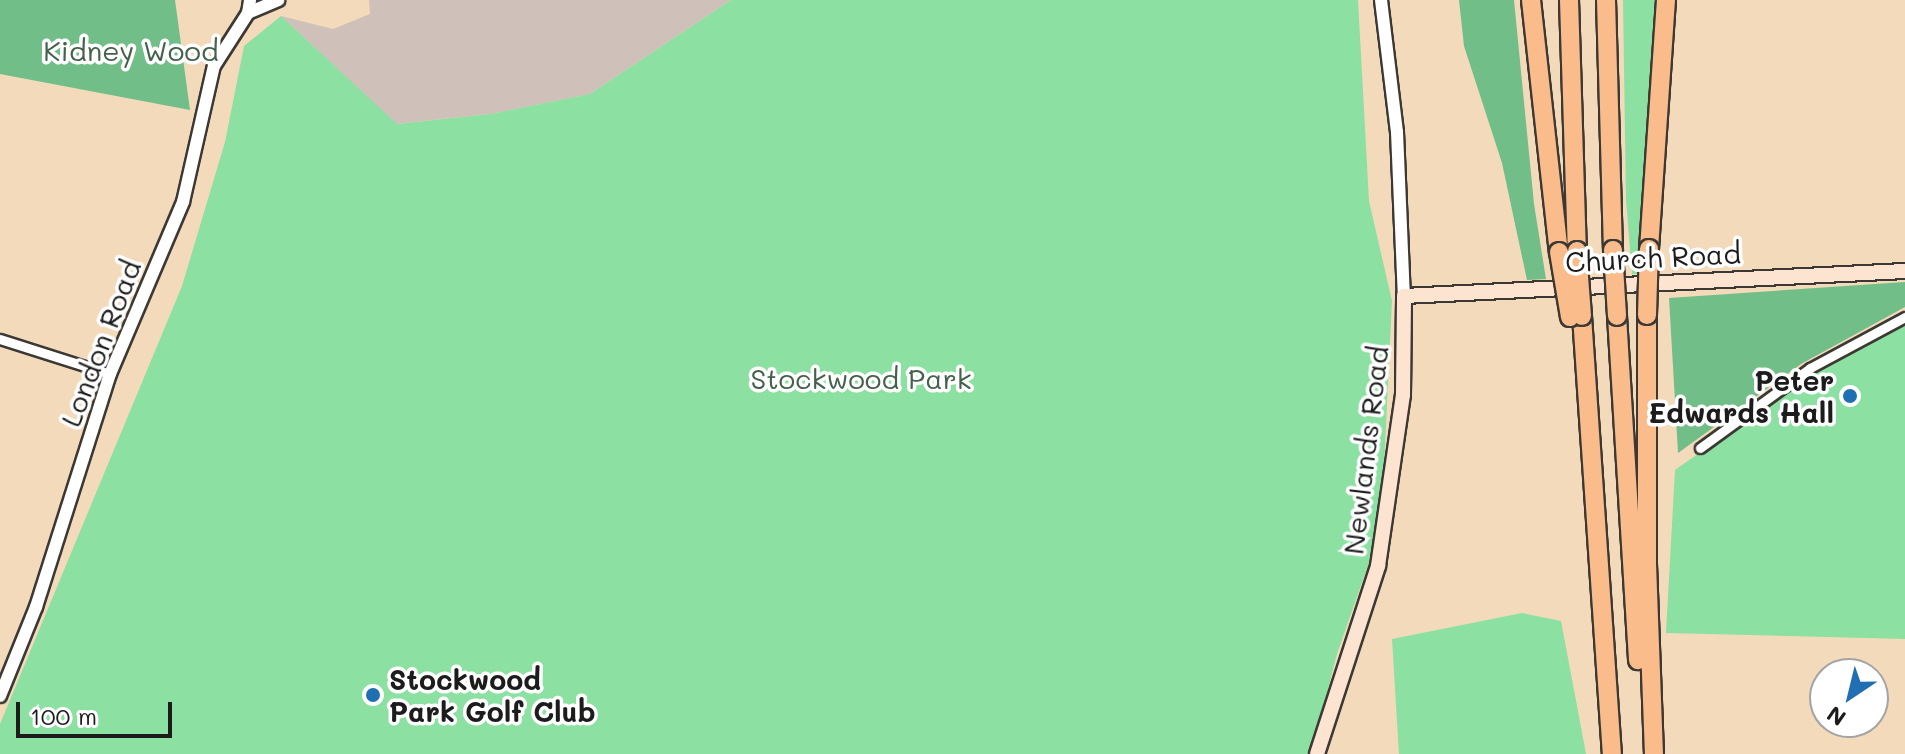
<!DOCTYPE html>
<html>
<head>
<meta charset="utf-8">
<style>
	body { margin:0 }
	#map { position:relative; width:1905px; height:754px; overflow:hidden; background:#f3dabb; font-family:Mali,sans-serif }
	div>[style] { position:absolute }
	.industrial>* { inset:0; background:#cfc0ba }
	.green>* { inset:0; background:#8ce0a2 }
	.forest>* { inset:0; background:#71be88 }
	.roads { filter:drop-shadow(2px 0 #3c3834) drop-shadow(-2px 0 #3c3834) drop-shadow(0 2px #3c3834) drop-shadow(0 -2px #3c3834) }
	.minor>* { height:9px; margin:-4.5px; padding:0 4.5px; transform-origin:4.5px; border-radius:4.5px; background:#fff }
	.tertiary>* { height:12px; margin:-6px; padding:0 6px; transform-origin:6px; border-radius:6px; background:#fff }
	.secondary>* { height:14px; margin:-7px; padding:0 7px; transform-origin:7px; border-radius:7px; background:#fde4d0 }
	.motorway>* { height:18px; margin:-9px; padding:0 9px; transform-origin:9px; border-radius:9px; background:#f9bc8a }
	.bridges { filter:drop-shadow(2px 0 #3c3834) drop-shadow(-2px 0 #3c3834) drop-shadow(0 2px #3c3834) drop-shadow(0 -2px #3c3834) }
	.motorway-bridge>* { height:18px; margin:-9px; padding:0 9px; transform-origin:9px; border-radius:9px; background:#f9bc8a }
	.dots>* { width:22px; height:22px; translate:-50% -50%; box-sizing:border-box; border:4px solid #fff; border-radius:50% }
	span { translate:-50% -50%; white-space:nowrap; text-align:center; line-height:1.15; -webkit-text-stroke:7px #fff; paint-order:stroke }
	.park-label { font-size:28px; color:#43614b }
	.street-label { font-size:28px; color:#1c1c1c }
	.poi-label { font-size:28px; color:#1c1c1c; font-weight:700 }
	.right { translate:-100% -50%; text-align:right }
	.left { translate:0 -50%; text-align:left }
	.north { position:absolute; left:1809px; top:658px; width:80px; height:80px; box-sizing:border-box; background:#fff; border:2px solid #a4a4a4; border-radius:50%; rotate:215deg; font-size:22px; font-weight:700; line-height:32px; text-align:center; color:#1c1c1c }
	.north::after { content:''; display:block; margin:auto; width:28px; height:36px; background:#1f6fb2; clip-path:polygon(50% 0,100% 100%,50% 72%,0 100%) }
	.scale { position:absolute; left:16px; top:702px; width:156px; height:36px; box-sizing:border-box; border:4px solid #1c1c1c; border-top:0; padding-left:10px; font-size:24px; line-height:28px; white-space:nowrap; color:#1c1c1c; -webkit-text-stroke:6px #fff; paint-order:stroke }
</style>
</head>
<body>
<div id="map">
	<div class="industrial">
		<i style="clip-path:polygon(369px 0,731px 0,590px 94px,490px 114px,396px 124px,281px 16px,333px 29px,370px 14px)"></i>
	</div>
	<div class="green">
		<i style="clip-path:polygon(731px 0,1358px 0,1369px 201px,1392px 301px,1381px 528px,1337px 654px,1311px 754px,0 754px,0 724px,182px 286px,225px 142px,244px 46px,281px 16px,397px 124px,490px 114px,590px 94px)"></i>
		<i style="clip-path:polygon(1623px 0,1655px 0,1638px 274px,1632px 274px,1626px 200px)"></i>
		<i style="clip-path:polygon(1905px 324px,1905px 639px,1666px 633px,1675px 470px,1815px 372px)"></i>
		<i style="clip-path:polygon(1522px 613px,1561px 621px,1586px 754px,1399px 754px,1392px 639px)"></i>
	</div>
	<div class="forest">
		<i style="clip-path:polygon(0 0,175px 0,190px 110px,0 74px)"></i>
		<i style="clip-path:polygon(1459px 0,1514px 0,1534px 204px,1546px 279px,1527px 280px,1502px 163px,1464px 46px)"></i>
		<i style="clip-path:polygon(1905px 282px,1905px 307px,1801px 364px,1678px 453px,1669px 298px)"></i>
	</div>
	<div class="roads">
		<div class="minor">
			<i style="left:0;top:339px;width:115px;rotate:17.7deg"></i>
			<i style="left:1700px;top:448px;width:136px;rotate:-36deg"></i>
			<i style="left:1810px;top:368px;width:108px;rotate:-28.2deg"></i>
		</div>
		<div class="tertiary">
			<i style="left:1381px;top:0;width:133px;rotate:83.1deg"></i>
			<i style="left:1397px;top:132px;width:164px;rotate:87.6deg"></i>
			<i style="left:248px;top:13px;width:33px;rotate:-23deg"></i>
			<i style="left:0;top:696px;width:96px;rotate:-68deg"></i>
			<i style="left:36px;top:607px;width:244px;rotate:-72.4deg"></i>
			<i style="left:110px;top:374px;width:187px;rotate:-67deg"></i>
			<i style="left:183px;top:202px;width:139px;rotate:-77.2deg"></i>
			<i style="left:214px;top:66px;width:63px;rotate:-57.3deg"></i>
			<i style="left:248px;top:13px;width:13px;rotate:-81deg"></i>
		</div>
		<div class="secondary">
			<i style="left:1317px;top:754px;width:198px;rotate:-72deg"></i>
			<i style="left:1378px;top:566px;width:173px;rotate:-81.7deg"></i>
			<i style="left:1403px;top:395px;width:99px;rotate:-89.4deg"></i>
			<i style="left:1404px;top:296px;width:502px;rotate:-2.86deg"></i>
		</div>
		<div class="motorway">
			<i style="left:1531px;top:0;width:254px;rotate:83.7deg"></i>
			<i style="left:1569px;top:0;width:251px;rotate:88.2deg"></i>
			<i style="left:1606px;top:0;width:250px;rotate:88.4deg"></i>
			<i style="left:1649px;top:249px;width:250px;rotate:-86.1deg"></i>
			<i style="left:1647px;top:315px;width:249px;rotate:90deg"></i>
			<i style="left:1647px;top:564px;width:190px;rotate:87.9deg"></i>
			<i style="left:1582px;top:316px;width:439px;rotate:86.1deg"></i>
			<i style="left:1617px;top:316px;width:345px;rotate:86.5deg"></i>
		</div>
	</div>
	<div class="bridges">
		<div class="motorway-bridge">
			<i style="left:1613px;top:250px;width:66px;rotate:86.5deg"></i>
			<i style="left:1577px;top:251px;width:65px;rotate:85.6deg"></i>
			<i style="left:1559px;top:252px;width:66px;rotate:80.4deg"></i>
			<i style="left:1647px;top:315px;width:66px;rotate:-88.3deg"></i>
		</div>
	</div>
	<div class="dots">
		<i style="left:1850px;top:396px;background:#1f6fb2"></i>
		<i style="left:373px;top:695px;background:#1f6fb2"></i>
	</div>
	<div class="park-label">
		<span style="left:131px;top:50px">Kidney Wood</span>
		<span style="left:861px;top:378px">Stockwood Park</span>
	</div>
	<div class="street-label">
		<span style="left:1653px;top:257px;rotate:-3deg">Church Road</span>
		<span style="left:100px;top:343px;rotate:-69deg">London Road</span>
		<span style="left:1365px;top:450px;rotate:-83deg">Newlands Road</span>
	</div>
	<div class="poi-label">
		<span class="right" style="left:1834px;top:396px">Peter<br>Edwards Hall</span>
		<span class="left" style="left:389px;top:695px">Stockwood<br>Park Golf Club</span>
	</div>
	<div class="north">N</div>
	<div class="scale">100 m</div>
</div>
</body>
</html>
